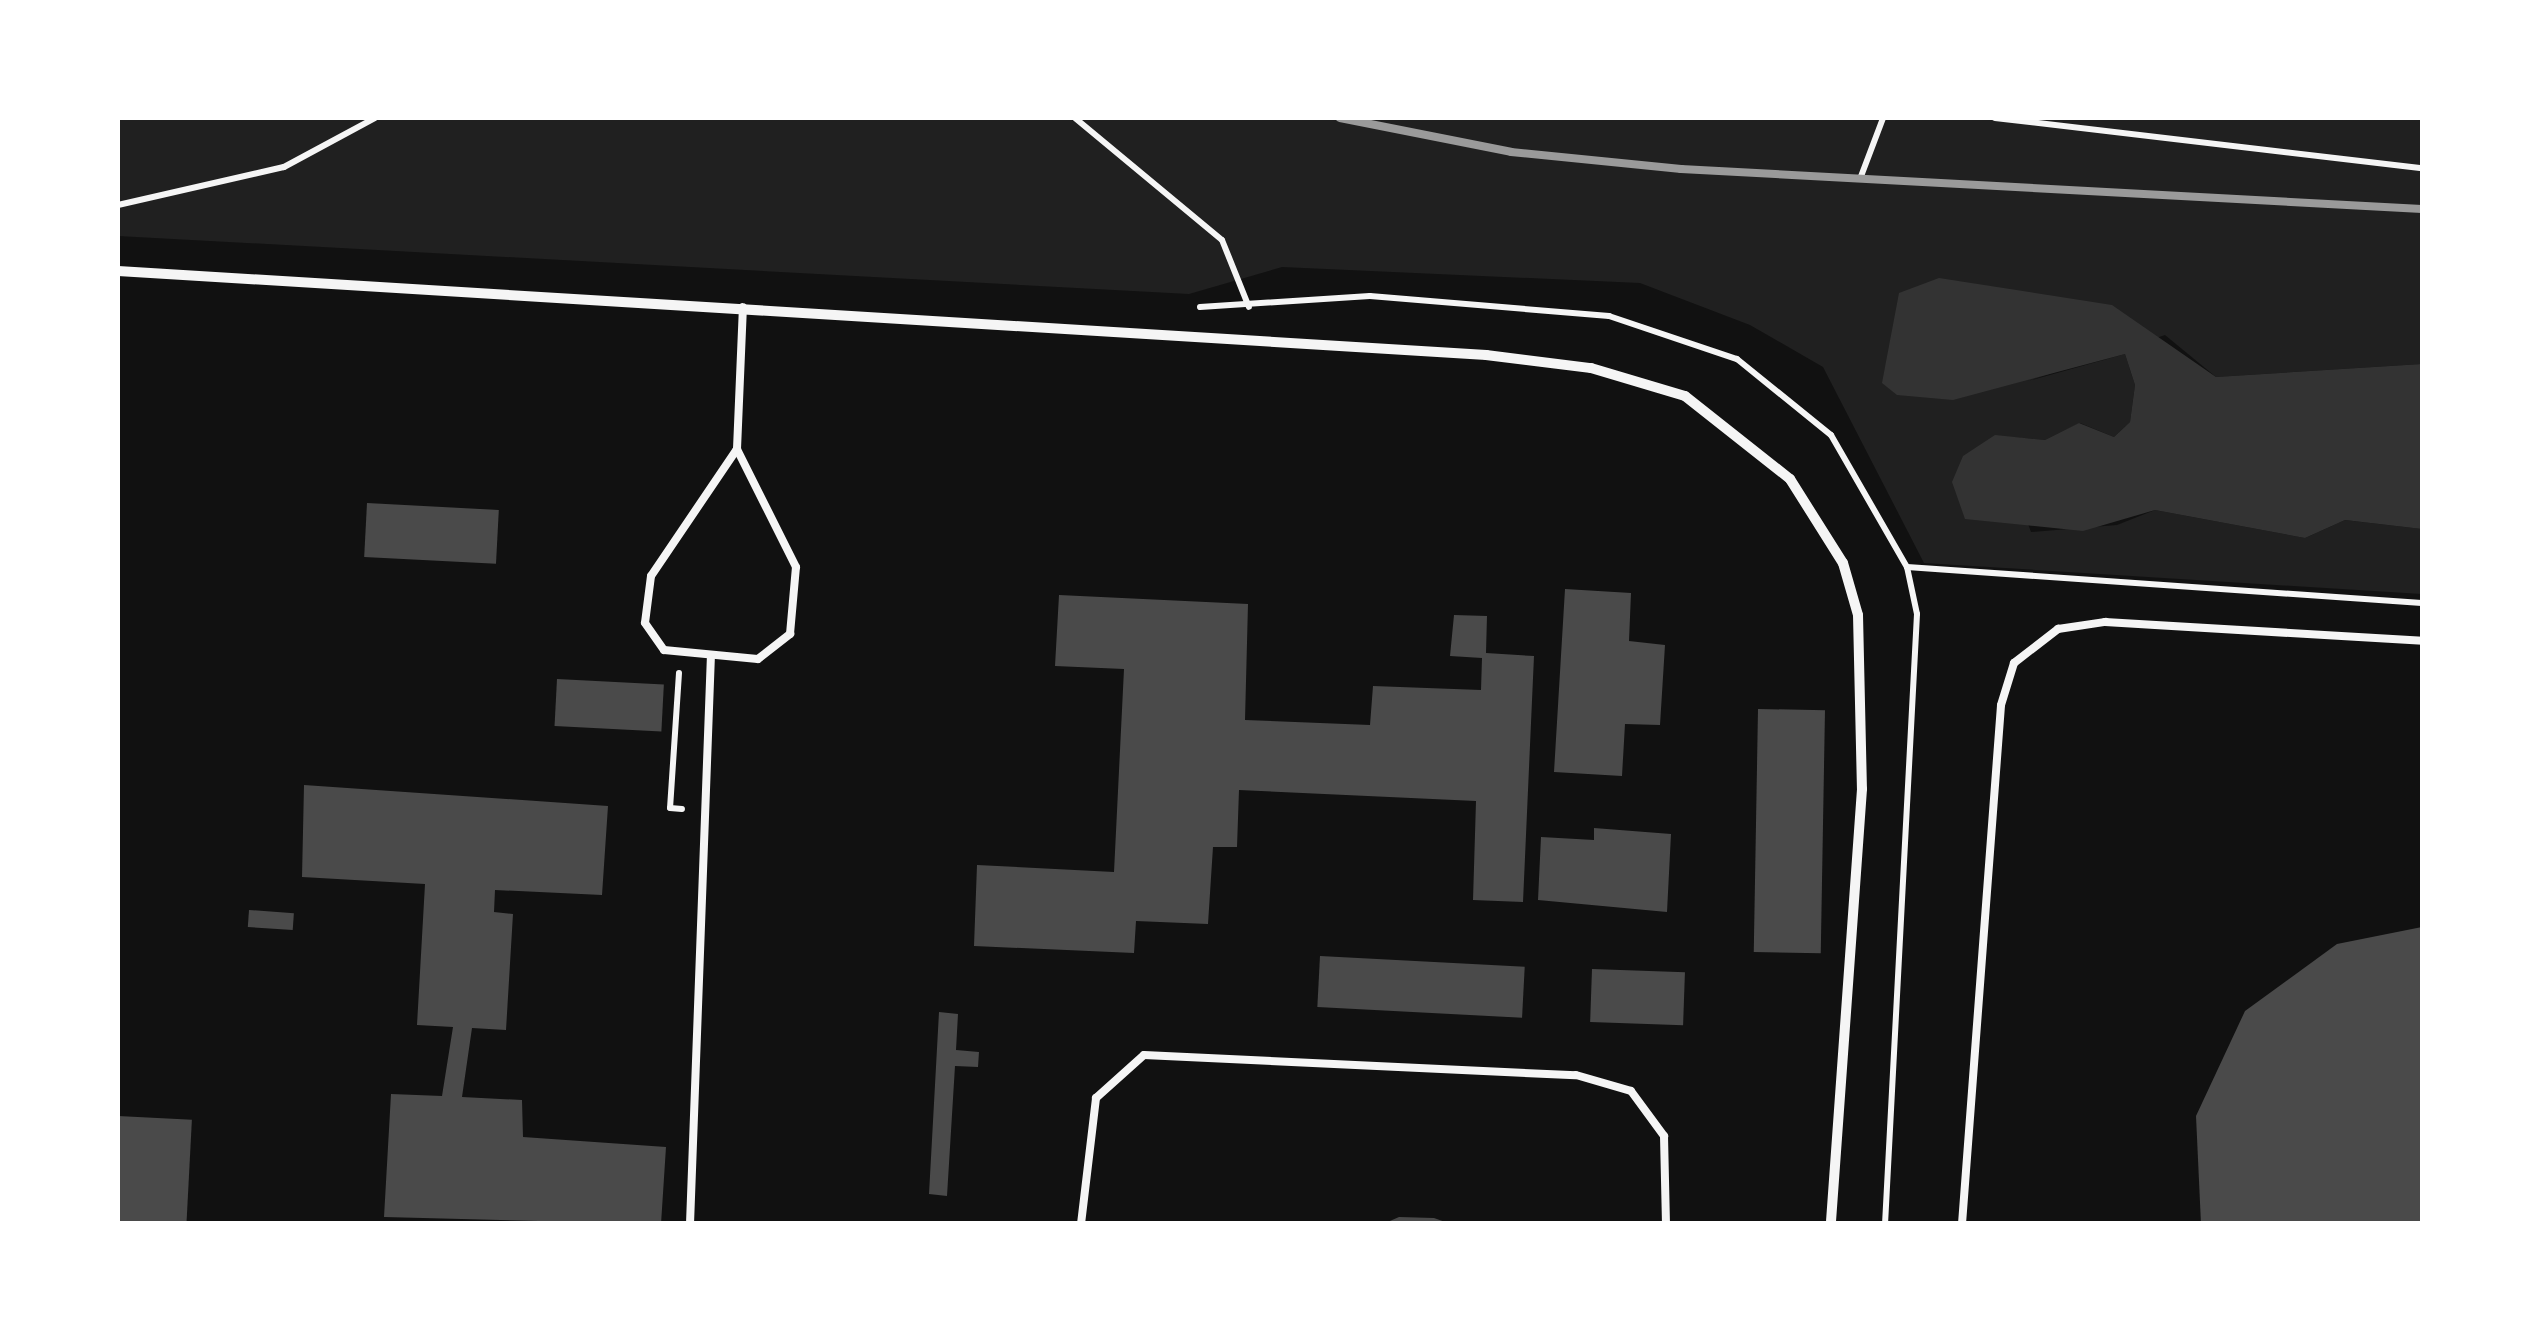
<!DOCTYPE html>
<html>
<head>
<meta charset="utf-8">
<style>
	body { margin:0 }
	#map { position:relative; width:2540px; height:1341px; overflow:hidden; background:#111; font-family:"IBM Plex Serif",serif }
	div>[style] { position:absolute }
	.green>* { inset:0; background:#202020 }
	.water>* { inset:0; background:#333 }
	.building>* { inset:0; background:#4a4a4a; transform-origin:0 0 }
	.path>* { height:6px; margin:-3px; padding:0 3px; transform-origin:3px; border-radius:3px; background:#f5f5f5 }
	.service>* { height:8px; margin:-4px; padding:0 4px; transform-origin:4px; border-radius:4px; background:#f5f5f5 }
	.minor>* { height:10px; margin:-5px; padding:0 5px; transform-origin:5px; border-radius:5px; background:#f5f5f5 }
	.rail>* { height:8px; margin:-4px; padding:0 4px; transform-origin:4px; border-radius:4px; background:#9a9a9a }
	span { translate:-50% -50%; white-space:nowrap; text-align:center; line-height:1.15; -webkit-text-stroke:10px #fff; paint-order:stroke }
	.frame { position:absolute; inset:0; border:120px solid #fff; pointer-events:none }
</style>
</head>
<body>
<div id="map">
	<div class="green">
		<i style="clip-path:polygon(118px 118px,2422px 118px,2422px 364px,2216px 377px,2165px 335px,2028px 381px,2125px 354px,2135px 385px,2130px 422px,2114px 437px,2080px 423px,2045px 440px,1995px 436px,2031px 532px,2117px 525px,2155px 510px,2305px 538px,2345px 520px,2422px 529px,2422px 594px,1924px 563px,1823px 367px,1750px 325px,1640px 283px,1282px 267px,1189px 294px,118px 236px)"></i>
	</div>
	<div class="water">
		<i style="clip-path:polygon(1939px 278px,2112px 305px,2216px 377px,2422px 364px,2422px 529px,2345px 520px,2305px 538px,2155px 510px,2083px 531px,1965px 519px,1952px 482px,1963px 456px,1995px 435px,2045px 440px,2079px 423px,2114px 437px,2130px 422px,2135px 385px,2125px 354px,1953px 400px,1897px 395px,1882px 383px,1899px 293px)"></i>
	</div>
	<div class="building">
		<i style="left:367px;top:503px;width:132px;height:54px;rotate:3deg"></i>
		<i style="clip-path:polygon(1565px 589px,1631px 593px,1629px 641px,1665px 645px,1660px 725px,1625px 724px,1622px 776px,1554px 772px)"></i>
		<i style="clip-path:polygon(1059px 595px,1248px 604px,1245px 720px,1370px 725px,1373px 686px,1481px 690px,1482px 658px,1450px 656px,1454px 615px,1487px 616px,1486px 653px,1534px 656px,1523px 902px,1473px 900px,1476px 801px,1239px 790px,1237px 847px,1213px 847px,1208px 924px,1136px 921px,1134px 953px,974px 946px,977px 865px,1114px 872px,1124px 669px,1055px 666px)"></i>
		<i style="left:557px;top:679px;width:107px;height:47px;rotate:3deg"></i>
		<i style="left:1758px;top:709px;width:67px;height:243px;rotate:1deg"></i>
		<i style="clip-path:polygon(304px 785px,608px 806px,602px 895px,495px 890px,494px 912px,513px 914px,506px 1030px,472px 1028px,462px 1097px,522px 1100px,523px 1137px,666px 1147px,661px 1224px,384px 1217px,391px 1094px,442px 1096px,453px 1027px,417px 1025px,425px 884px,302px 877px)"></i>
		<i style="clip-path:polygon(1594px 828px,1671px 834px,1667px 912px,1538px 900px,1541px 837px,1594px 840px)"></i>
		<i style="left:249px;top:910px;width:45px;height:17px;rotate:4deg"></i>
		<i style="clip-path:polygon(2422px 927px,2422px 1224px,2201px 1224px,2196px 1116px,2245px 1011px,2337px 944px)"></i>
		<i style="left:1320px;top:956px;width:205px;height:51px;rotate:3deg"></i>
		<i style="left:1592px;top:969px;width:93px;height:53px;rotate:2deg"></i>
		<i style="clip-path:polygon(939px 1012px,958px 1014px,956px 1050px,979px 1052px,978px 1067px,955px 1066px,947px 1196px,929px 1194px)"></i>
		<i style="left:118px;top:1116px;width:74px;height:108px;rotate:3deg"></i>
		<i style="clip-path:polygon(1399px 1217px,1434px 1218px,1448px 1223px,1383px 1224px)"></i>
	</div>
	<div class="path">
		<i style="left:1075px;top:118px;width:191px;rotate:39.7deg"></i>
		<i style="left:1222px;top:240px;width:72px;rotate:68.1deg"></i>
		<i style="left:1995px;top:118px;width:430px;rotate:6.7deg"></i>
		<i style="left:1860px;top:179px;width:65px;rotate:-69.3deg"></i>
		<i style="left:118px;top:205px;width:170px;rotate:-12.9deg"></i>
		<i style="left:284px;top:167px;width:103px;rotate:-28.3deg"></i>
		<i style="left:1200px;top:307px;width:170px;rotate:-3.7deg"></i>
		<i style="left:1370px;top:296px;width:240px;rotate:4.8deg"></i>
		<i style="left:1609px;top:316px;width:135px;rotate:18.6deg"></i>
		<i style="left:1737px;top:359px;width:121px;rotate:39deg"></i>
		<i style="left:1831px;top:435px;width:152px;rotate:60.1deg"></i>
		<i style="left:1907px;top:567px;width:48px;rotate:78deg"></i>
		<i style="left:1917px;top:614px;width:611px;rotate:93deg"></i>
		<i style="left:1907px;top:567px;width:516px;rotate:4deg"></i>
		<i style="left:679px;top:673px;width:135px;rotate:93.8deg"></i>
		<i style="left:670px;top:808px;width:12px;rotate:5deg"></i>
	</div>
	<div class="service">
		<i style="left:737px;top:449px;width:153px;rotate:124.1deg"></i>
		<i style="left:651px;top:576px;width:47px;rotate:97.3deg"></i>
		<i style="left:645px;top:623px;width:33px;rotate:55deg"></i>
		<i style="left:664px;top:650px;width:94px;rotate:5.5deg"></i>
		<i style="left:758px;top:659px;width:41px;rotate:-38deg"></i>
		<i style="left:790px;top:634px;width:67px;rotate:-84.9deg"></i>
		<i style="left:796px;top:567px;width:132px;rotate:-116.6deg"></i>
		<i style="left:737px;top:449px;width:142px;rotate:-87.6deg"></i>
		<i style="left:690px;top:1224px;width:569px;rotate:-87.89deg"></i>
		<i style="left:1081px;top:1224px;width:127px;rotate:-83.2deg"></i>
		<i style="left:1096px;top:1098px;width:64px;rotate:-41.9deg"></i>
		<i style="left:1144px;top:1055px;width:432px;rotate:2.7deg"></i>
		<i style="left:1576px;top:1075px;width:57px;rotate:16.2deg"></i>
		<i style="left:1631px;top:1091px;width:56px;rotate:53.7deg"></i>
		<i style="left:1664px;top:1136px;width:88px;rotate:88.7deg"></i>
		<i style="left:1962px;top:1224px;width:520px;rotate:-85.7deg"></i>
		<i style="left:2001px;top:705px;width:44px;rotate:-72.8deg"></i>
		<i style="left:2014px;top:663px;width:56px;rotate:-37.7deg"></i>
		<i style="left:2058px;top:629px;width:48px;rotate:-8.5deg"></i>
		<i style="left:2105px;top:622px;width:318px;rotate:3.4deg"></i>
	</div>
	<div class="minor">
		<i style="left:118px;top:271px;width:1371px;rotate:3.51deg"></i>
		<i style="left:1486px;top:355px;width:106px;rotate:7.1deg"></i>
		<i style="left:1591px;top:368px;width:98px;rotate:16.6deg"></i>
		<i style="left:1685px;top:396px;width:134px;rotate:38.3deg"></i>
		<i style="left:1790px;top:479px;width:99px;rotate:57.8deg"></i>
		<i style="left:1843px;top:563px;width:54px;rotate:73.9deg"></i>
		<i style="left:1858px;top:615px;width:174px;rotate:88.7deg"></i>
		<i style="left:1862px;top:789px;width:436px;rotate:94.1deg"></i>
	</div>
	<div class="rail">
		<i style="left:1340px;top:118px;width:174px;rotate:11.2deg"></i>
		<i style="left:1511px;top:152px;width:171px;rotate:5.7deg"></i>
		<i style="left:1681px;top:169px;width:742px;rotate:3.09deg"></i>
	</div>
	<div class="frame"></div>
</div>
</body>
</html>
